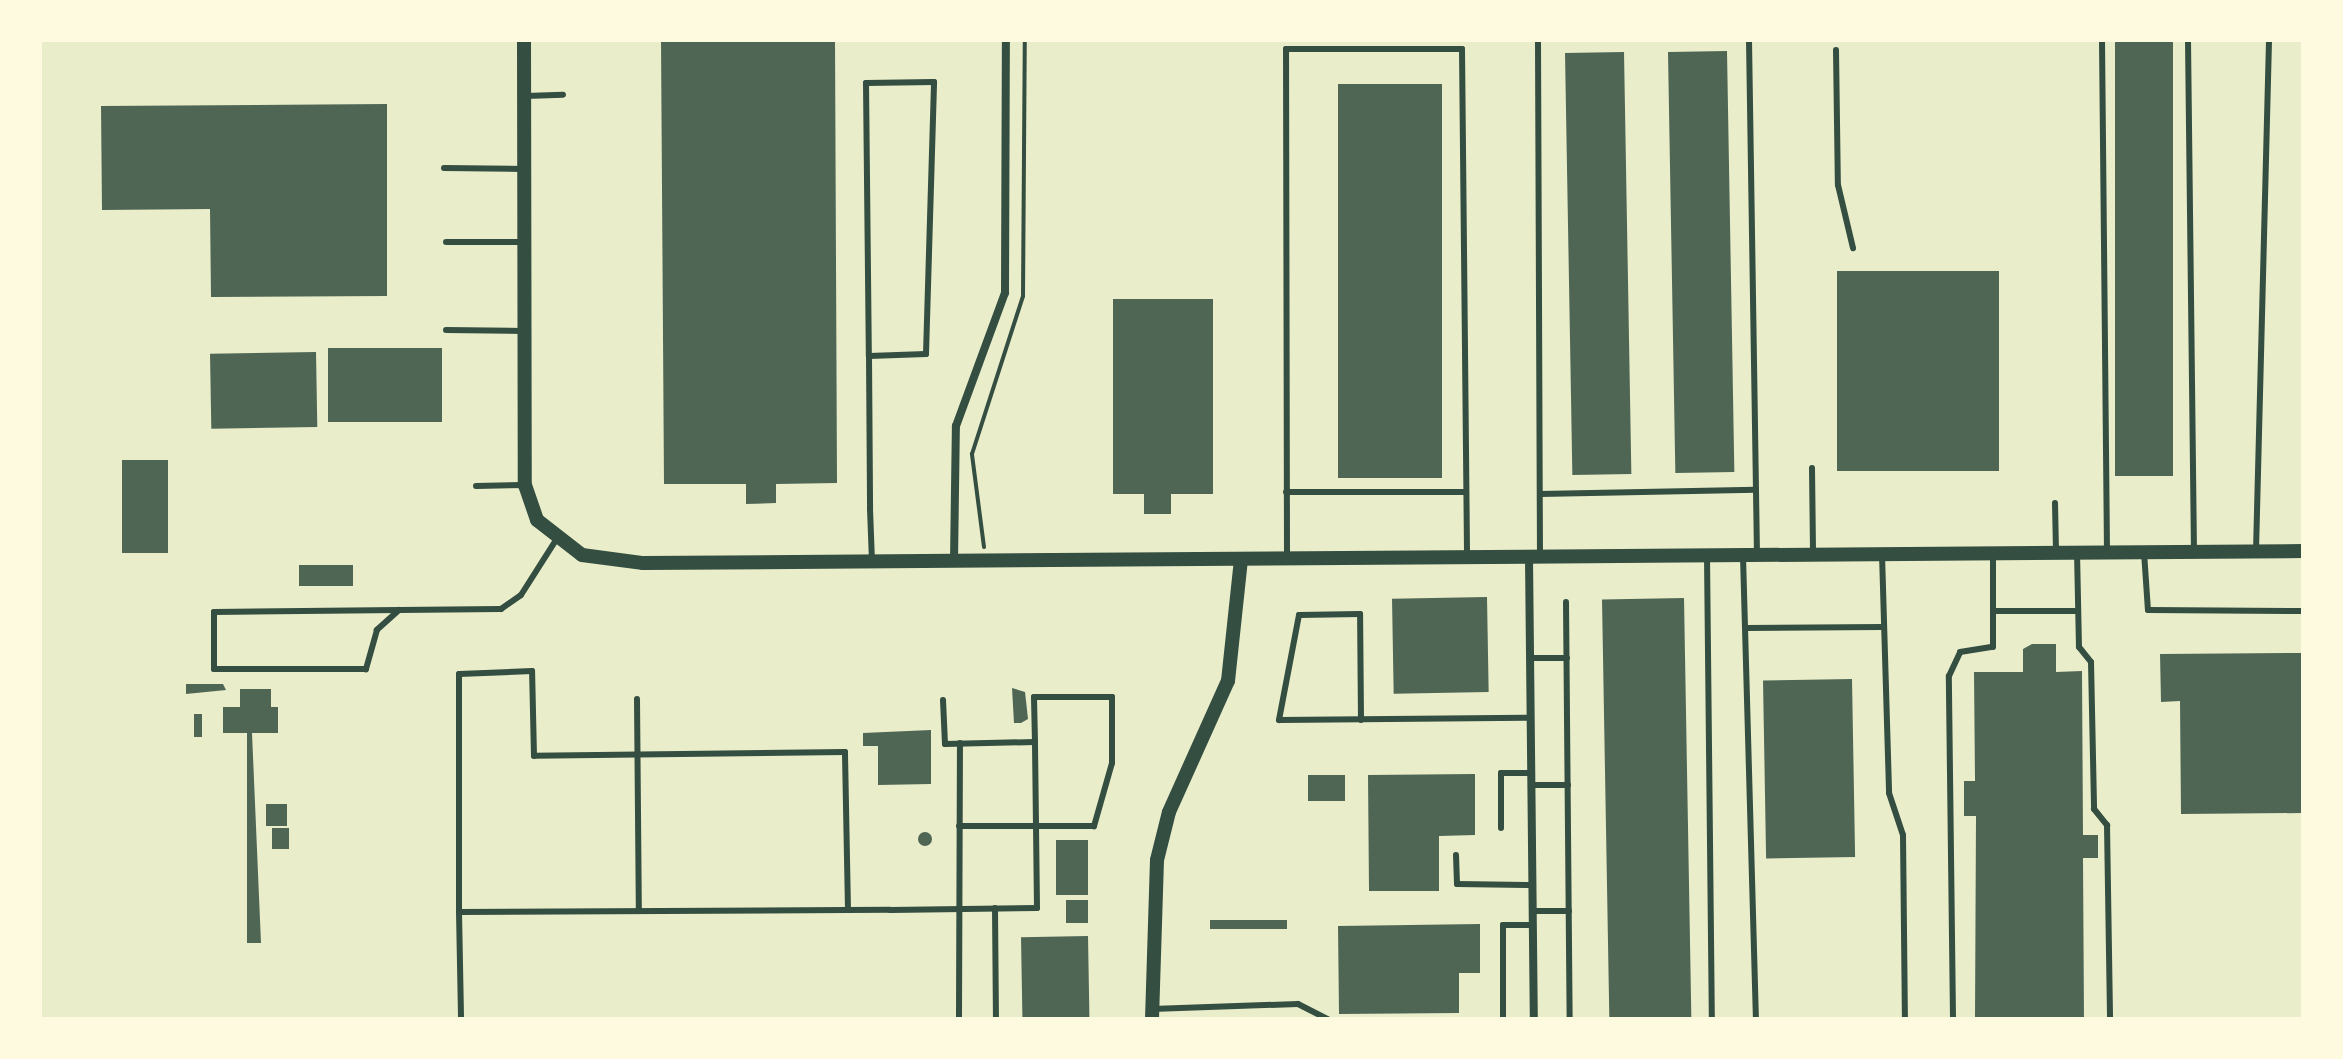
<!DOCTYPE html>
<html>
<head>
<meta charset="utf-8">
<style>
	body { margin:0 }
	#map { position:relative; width:2343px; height:1059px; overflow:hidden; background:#e9edc9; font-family:Montserrat,sans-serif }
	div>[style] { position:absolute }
	.building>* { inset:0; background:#4f6655; transform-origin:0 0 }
	.round { border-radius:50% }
	.path>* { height:4px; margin:-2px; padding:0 2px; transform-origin:2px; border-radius:2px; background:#344e41 }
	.service>* { height:6px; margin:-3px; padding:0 3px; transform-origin:3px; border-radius:3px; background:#344e41 }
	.minor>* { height:8px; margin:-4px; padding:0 4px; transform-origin:4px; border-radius:4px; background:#344e41 }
	.tertiary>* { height:14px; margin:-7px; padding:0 7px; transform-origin:7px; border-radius:7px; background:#344e41 }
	span { translate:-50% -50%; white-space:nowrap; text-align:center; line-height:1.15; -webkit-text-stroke:6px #fefae0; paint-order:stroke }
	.frame { position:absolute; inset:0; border:42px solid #fefae0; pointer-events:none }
</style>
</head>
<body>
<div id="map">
	<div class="building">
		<i style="clip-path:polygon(661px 40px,835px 40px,837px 483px,776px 484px,776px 503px,746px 504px,746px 484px,664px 484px)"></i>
		<i style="left:2115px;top:40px;width:58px;height:436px"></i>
		<i style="left:1727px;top:51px;width:421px;height:59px;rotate:89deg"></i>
		<i style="left:1624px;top:52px;width:422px;height:59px;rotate:89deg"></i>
		<i style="left:1338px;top:84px;width:104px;height:394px"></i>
		<i style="clip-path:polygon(387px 104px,387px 296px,211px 297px,210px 209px,102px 210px,101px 106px)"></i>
		<i style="left:1999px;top:271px;width:200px;height:162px;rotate:90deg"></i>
		<i style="clip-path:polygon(1113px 299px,1213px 299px,1213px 494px,1171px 494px,1171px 514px,1144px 514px,1144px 494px,1113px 494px)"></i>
		<i style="left:442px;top:348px;width:74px;height:114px;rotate:90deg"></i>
		<i style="left:316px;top:352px;width:75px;height:106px;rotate:89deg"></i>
		<i style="left:122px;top:460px;width:46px;height:93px"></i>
		<i style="left:299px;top:565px;width:54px;height:21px"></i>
		<i style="left:1487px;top:597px;width:95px;height:95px;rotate:89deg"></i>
		<i style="left:1684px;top:598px;width:421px;height:82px;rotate:89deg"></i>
		<i style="clip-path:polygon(2032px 644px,2056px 644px,2056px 672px,2082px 671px,2083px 835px,2098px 835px,2098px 858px,2083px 858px,2084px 1019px,1975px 1019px,1976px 816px,1964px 816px,1964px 781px,1975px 781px,1974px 672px,2023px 672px,2023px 649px)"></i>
		<i style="clip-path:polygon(2303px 653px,2303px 813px,2181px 814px,2180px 701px,2161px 702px,2160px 654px)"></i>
		<i style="left:1852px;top:679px;width:178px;height:89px;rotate:89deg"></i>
		<i style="clip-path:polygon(186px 684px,223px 684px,226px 690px,186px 694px)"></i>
		<i style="clip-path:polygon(1012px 688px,1025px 692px,1028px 719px,1021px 723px,1014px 723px)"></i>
		<i style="clip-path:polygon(240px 689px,271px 689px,271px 707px,278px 707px,278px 733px,252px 733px,261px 943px,247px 943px,247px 733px,223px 733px,223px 707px,240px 707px)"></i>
		<i style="left:194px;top:714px;width:8px;height:23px"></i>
		<i style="clip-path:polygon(931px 730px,931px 784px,878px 785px,878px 746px,863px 746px,863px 733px)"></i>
		<i style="clip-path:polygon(1475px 774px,1475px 835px,1439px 836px,1439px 891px,1369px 891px,1368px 775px)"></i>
		<i style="left:1308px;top:775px;width:37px;height:26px"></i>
		<i style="left:287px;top:804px;width:22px;height:21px;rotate:90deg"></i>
		<i style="left:272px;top:828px;width:17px;height:21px"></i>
		<i class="round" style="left:918px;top:832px;width:14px;height:14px"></i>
		<i style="left:1056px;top:840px;width:32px;height:55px"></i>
		<i style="left:1066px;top:900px;width:22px;height:23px"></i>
		<i style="left:1287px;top:920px;width:9px;height:77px;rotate:90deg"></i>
		<i style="clip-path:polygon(1480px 924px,1480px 973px,1459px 973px,1459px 1013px,1339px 1014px,1338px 926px)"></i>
		<i style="left:1088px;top:936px;width:83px;height:67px;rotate:89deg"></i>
	</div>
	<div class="path">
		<i style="left:984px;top:547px;width:94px;rotate:-97.4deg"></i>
		<i style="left:972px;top:454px;width:166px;rotate:-72.1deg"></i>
		<i style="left:1023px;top:296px;width:256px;rotate:-89.6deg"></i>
	</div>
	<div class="service">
		<i style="left:1538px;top:40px;width:514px;rotate:89.78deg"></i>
		<i style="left:1749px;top:40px;width:516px;rotate:89.11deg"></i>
		<i style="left:2102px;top:40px;width:512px;rotate:89.44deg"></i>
		<i style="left:2188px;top:40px;width:511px;rotate:89.33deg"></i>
		<i style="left:1836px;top:50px;width:135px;rotate:89.2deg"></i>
		<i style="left:1838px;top:185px;width:65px;rotate:76.6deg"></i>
		<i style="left:526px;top:96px;width:37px;rotate:-2deg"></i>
		<i style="left:444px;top:168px;width:80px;rotate:0.7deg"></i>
		<i style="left:446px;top:242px;width:78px"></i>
		<i style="left:446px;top:330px;width:78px;rotate:0.7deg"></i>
		<i style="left:869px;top:356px;width:57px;rotate:-2deg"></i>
		<i style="left:926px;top:354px;width:272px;rotate:-88.3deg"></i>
		<i style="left:934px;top:82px;width:68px;rotate:179.2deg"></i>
		<i style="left:866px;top:83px;width:273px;rotate:89.4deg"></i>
		<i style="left:869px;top:356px;width:153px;rotate:89.6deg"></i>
		<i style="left:870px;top:509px;width:52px;rotate:87.8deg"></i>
		<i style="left:1812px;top:468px;width:87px;rotate:89.3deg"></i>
		<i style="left:476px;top:486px;width:48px;rotate:-1.2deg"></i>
		<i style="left:1286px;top:492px;width:180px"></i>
		<i style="left:1540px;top:494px;width:216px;rotate:-1.1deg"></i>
		<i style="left:2055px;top:503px;width:48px;rotate:88.8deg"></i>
		<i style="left:2256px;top:551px;width:511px;rotate:-88.54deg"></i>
		<i style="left:2077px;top:552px;width:95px;rotate:88.8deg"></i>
		<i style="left:2079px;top:647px;width:19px;rotate:51deg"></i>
		<i style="left:2091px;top:662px;width:147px;rotate:88.8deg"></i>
		<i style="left:2094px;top:809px;width:21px;rotate:51deg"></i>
		<i style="left:2107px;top:825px;width:194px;rotate:89.1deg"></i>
		<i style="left:2144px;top:552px;width:58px;rotate:86.1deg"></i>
		<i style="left:2148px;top:610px;width:155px;rotate:0.4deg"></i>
		<i style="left:1882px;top:554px;width:239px;rotate:88.3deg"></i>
		<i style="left:1889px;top:793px;width:44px;rotate:71.6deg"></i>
		<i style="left:1903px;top:835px;width:184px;rotate:89.4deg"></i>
		<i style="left:1287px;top:556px;width:507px;rotate:-90.11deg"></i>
		<i style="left:1286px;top:49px;width:176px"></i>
		<i style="left:1462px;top:49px;width:506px;rotate:89.43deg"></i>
		<i style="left:1707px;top:556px;width:463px;rotate:89.4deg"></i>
		<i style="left:1743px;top:556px;width:463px;rotate:88.4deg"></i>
		<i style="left:1566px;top:602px;width:417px;rotate:89.5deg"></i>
		<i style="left:399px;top:610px;width:30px;rotate:138deg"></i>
		<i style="left:377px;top:630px;width:41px;rotate:105.8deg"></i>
		<i style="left:366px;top:669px;width:152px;rotate:180deg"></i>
		<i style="left:214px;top:669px;width:57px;rotate:-90deg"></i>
		<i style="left:214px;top:612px;width:185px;rotate:-0.6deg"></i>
		<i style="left:399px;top:610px;width:102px;rotate:-0.6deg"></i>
		<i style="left:501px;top:609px;width:24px;rotate:-35deg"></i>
		<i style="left:521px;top:595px;width:65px;rotate:-57.5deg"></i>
		<i style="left:1994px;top:611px;width:84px"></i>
		<i style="left:1746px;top:628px;width:136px;rotate:-0.4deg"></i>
		<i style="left:1530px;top:658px;width:37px"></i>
		<i style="left:637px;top:699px;width:212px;rotate:89.5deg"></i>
		<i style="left:943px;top:700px;width:44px;rotate:87.4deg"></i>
		<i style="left:945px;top:744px;width:90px;rotate:-1.3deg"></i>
		<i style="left:1035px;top:742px;width:45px;rotate:-91.3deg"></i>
		<i style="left:1034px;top:697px;width:78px"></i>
		<i style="left:1112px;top:697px;width:66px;rotate:90deg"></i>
		<i style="left:1112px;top:763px;width:66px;rotate:105.9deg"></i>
		<i style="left:1094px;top:826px;width:135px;rotate:180deg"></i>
		<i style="left:1361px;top:720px;width:106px;rotate:-90.5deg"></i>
		<i style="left:1360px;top:614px;width:61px;rotate:179.1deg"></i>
		<i style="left:1299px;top:615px;width:107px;rotate:100.8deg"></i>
		<i style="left:1279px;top:720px;width:252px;rotate:-0.5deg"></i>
		<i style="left:1532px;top:785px;width:36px"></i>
		<i style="left:1501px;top:828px;width:55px;rotate:-90deg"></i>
		<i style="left:1501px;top:773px;width:31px"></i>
		<i style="left:1456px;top:855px;width:29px;rotate:88deg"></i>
		<i style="left:1457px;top:884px;width:76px;rotate:0.8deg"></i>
		<i style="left:995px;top:908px;width:111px;rotate:89.5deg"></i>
		<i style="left:848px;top:910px;width:158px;rotate:-91.1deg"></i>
		<i style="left:845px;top:752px;width:311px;rotate:179.3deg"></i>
		<i style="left:534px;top:756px;width:85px;rotate:-91.3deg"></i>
		<i style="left:532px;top:671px;width:73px;rotate:177.6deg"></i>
		<i style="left:459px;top:674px;width:238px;rotate:90deg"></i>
		<i style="left:459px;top:912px;width:431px;rotate:-0.3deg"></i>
		<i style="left:890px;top:910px;width:147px;rotate:-0.8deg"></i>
		<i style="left:1037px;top:908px;width:166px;rotate:-90.7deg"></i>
		<i style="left:1533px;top:911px;width:36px"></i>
		<i style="left:459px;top:912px;width:107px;rotate:88.9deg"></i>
		<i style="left:1152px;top:1009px;width:146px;rotate:-2deg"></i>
		<i style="left:1298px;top:1004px;width:34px;rotate:27deg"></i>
		<i style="left:959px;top:1019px;width:276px;rotate:-89.8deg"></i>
		<i style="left:1503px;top:1019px;width:94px;rotate:-90deg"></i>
		<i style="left:1503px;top:925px;width:30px"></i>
		<i style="left:1953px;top:1019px;width:343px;rotate:-90.7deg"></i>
		<i style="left:1949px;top:676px;width:26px;rotate:-65deg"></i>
		<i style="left:1960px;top:652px;width:33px;rotate:-9deg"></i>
		<i style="left:1993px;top:647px;width:93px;rotate:-90deg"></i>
	</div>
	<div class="minor">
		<i style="left:1529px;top:558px;width:461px;rotate:89.4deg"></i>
		<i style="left:954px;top:562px;width:136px;rotate:-89.2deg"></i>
		<i style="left:956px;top:426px;width:142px;rotate:-69.8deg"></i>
		<i style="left:1005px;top:293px;width:253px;rotate:-89.8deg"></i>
	</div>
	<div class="tertiary">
		<i style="left:524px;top:40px;width:445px;rotate:89.9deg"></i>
		<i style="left:525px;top:485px;width:37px;rotate:71deg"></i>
		<i style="left:537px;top:520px;width:57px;rotate:37.9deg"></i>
		<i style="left:582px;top:555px;width:62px;rotate:7.5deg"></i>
		<i style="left:643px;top:563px;width:1660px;rotate:-0.41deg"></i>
		<i style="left:1152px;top:1019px;width:159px;rotate:-88.2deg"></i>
		<i style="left:1157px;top:860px;width:49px;rotate:-76deg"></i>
		<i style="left:1169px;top:812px;width:144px;rotate:-65.8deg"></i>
		<i style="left:1228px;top:681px;width:122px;rotate:-83.9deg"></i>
	</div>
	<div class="frame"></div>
</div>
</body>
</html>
